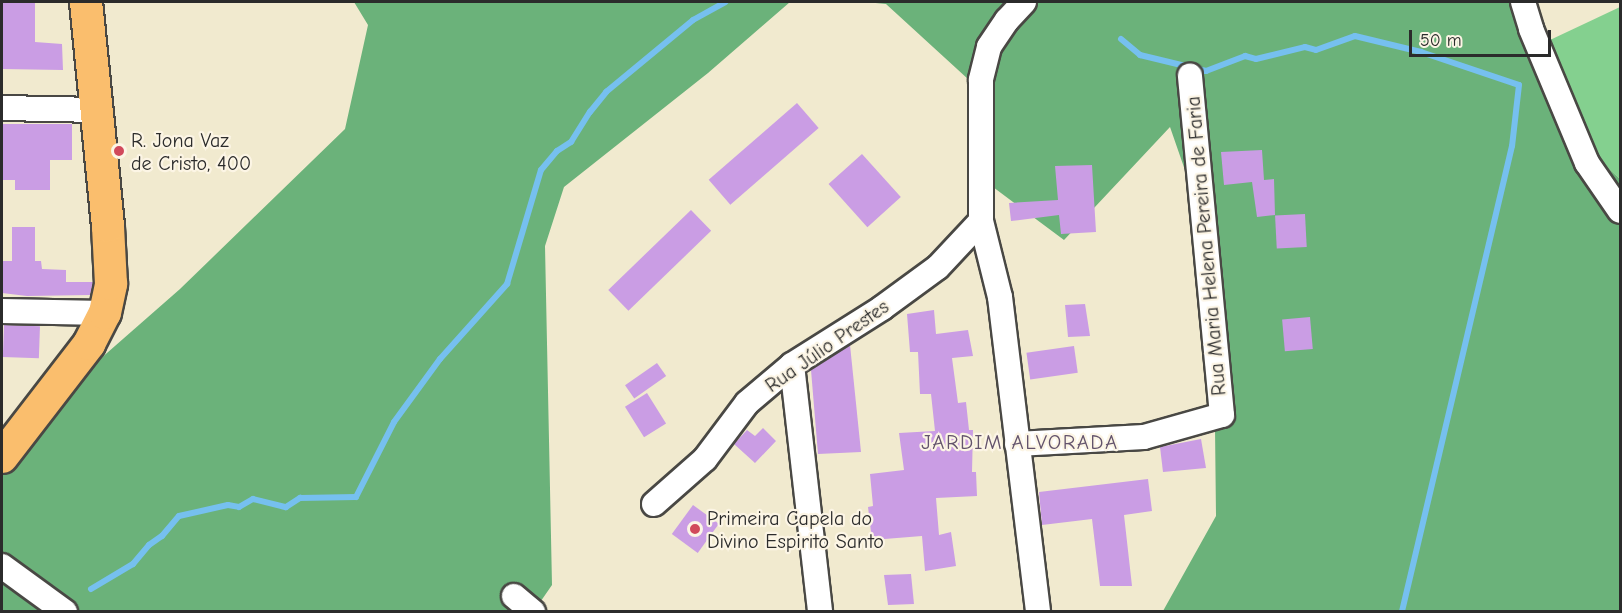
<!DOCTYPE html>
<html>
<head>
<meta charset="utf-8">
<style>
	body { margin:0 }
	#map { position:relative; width:1622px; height:613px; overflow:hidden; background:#f1eacf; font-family:"Comic Neue",sans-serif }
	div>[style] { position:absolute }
	.green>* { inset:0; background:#84d08f }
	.forest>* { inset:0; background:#6bb27a }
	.stream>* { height:6px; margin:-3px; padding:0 3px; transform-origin:3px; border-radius:3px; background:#76c0ef }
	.building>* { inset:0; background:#ca9de4; transform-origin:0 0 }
	.roads { filter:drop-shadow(2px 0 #494844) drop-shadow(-2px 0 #494844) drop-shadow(0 2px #494844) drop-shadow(0 -2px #494844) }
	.minor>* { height:24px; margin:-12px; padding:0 12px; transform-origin:12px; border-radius:12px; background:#fff }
	.major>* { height:32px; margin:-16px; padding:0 16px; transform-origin:16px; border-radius:16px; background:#fabe6d }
	.dots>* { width:16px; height:16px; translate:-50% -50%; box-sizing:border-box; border:3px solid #fcf5e5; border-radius:50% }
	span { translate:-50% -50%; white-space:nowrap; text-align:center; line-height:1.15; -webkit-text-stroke:4.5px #fcf5e5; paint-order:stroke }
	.poi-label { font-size:20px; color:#2b2b2b }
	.left { translate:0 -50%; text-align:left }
	.street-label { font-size:20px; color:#2b2b2b }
	.neighbourhood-label { font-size:21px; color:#63536c; letter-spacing:1.5px }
	.frame { position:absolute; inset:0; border:3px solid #2b2b2b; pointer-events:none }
	.scale { position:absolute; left:1409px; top:30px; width:142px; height:27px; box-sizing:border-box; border:3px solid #2b2b2b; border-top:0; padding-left:8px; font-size:18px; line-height:21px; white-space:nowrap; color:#2b2b2b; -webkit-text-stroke:4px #fcf5e5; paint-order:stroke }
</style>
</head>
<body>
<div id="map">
	<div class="green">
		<i style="clip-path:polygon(1620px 7px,1620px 179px,1569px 132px,1533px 48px)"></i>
	</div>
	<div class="forest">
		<i style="clip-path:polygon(354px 2px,790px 2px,708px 73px,564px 187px,545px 246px,552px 585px,534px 611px,2px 611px,2px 445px,180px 289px,345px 129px,368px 25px)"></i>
		<i style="clip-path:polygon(865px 2px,1513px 2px,1569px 132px,1620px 179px,1620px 611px,1163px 611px,1216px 516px,1213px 251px,1170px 127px,1064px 240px,985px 181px,992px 101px,886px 4px)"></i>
	</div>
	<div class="stream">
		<i style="left:1121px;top:39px;width:25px;rotate:40deg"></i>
		<i style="left:1140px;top:55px;width:68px;rotate:13.6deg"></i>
		<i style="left:1206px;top:71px;width:42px;rotate:-21deg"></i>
		<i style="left:1245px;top:56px;width:11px;rotate:15deg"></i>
		<i style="left:1256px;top:59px;width:50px;rotate:-13.8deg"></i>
		<i style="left:1305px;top:47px;width:11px;rotate:15deg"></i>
		<i style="left:1316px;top:50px;width:41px;rotate:-19.7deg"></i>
		<i style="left:1355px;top:36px;width:68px;rotate:13.6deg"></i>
		<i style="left:1421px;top:52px;width:103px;rotate:18.6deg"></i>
		<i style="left:1519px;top:85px;width:61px;rotate:96.5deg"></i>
		<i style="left:1512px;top:146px;width:479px;rotate:103.3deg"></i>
		<i style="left:91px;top:589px;width:49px;rotate:-30.8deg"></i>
		<i style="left:133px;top:564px;width:25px;rotate:-50deg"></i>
		<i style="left:149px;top:545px;width:16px;rotate:-35deg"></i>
		<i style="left:162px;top:536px;width:26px;rotate:-50deg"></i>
		<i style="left:179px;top:516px;width:50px;rotate:-12.7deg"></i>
		<i style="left:228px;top:505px;width:11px;rotate:10deg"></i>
		<i style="left:239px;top:507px;width:16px;rotate:-30deg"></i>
		<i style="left:253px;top:499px;width:34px;rotate:14deg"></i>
		<i style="left:286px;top:507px;width:17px;rotate:-33deg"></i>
		<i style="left:300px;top:498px;width:56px;rotate:-1deg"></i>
		<i style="left:356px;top:497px;width:84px;rotate:-63.1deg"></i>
		<i style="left:394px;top:422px;width:78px;rotate:-53.9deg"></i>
		<i style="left:440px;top:359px;width:101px;rotate:-48.2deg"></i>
		<i style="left:507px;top:284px;width:119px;rotate:-73.4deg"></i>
		<i style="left:541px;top:170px;width:25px;rotate:-50deg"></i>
		<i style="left:557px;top:151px;width:17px;rotate:-33deg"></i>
		<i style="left:571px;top:142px;width:36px;rotate:-58deg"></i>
		<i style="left:590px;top:112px;width:26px;rotate:-51deg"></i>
		<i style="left:606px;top:92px;width:113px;rotate:-39.6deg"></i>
		<i style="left:693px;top:20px;width:37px;rotate:-29deg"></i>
	</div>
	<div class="building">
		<i style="clip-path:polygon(2px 2px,35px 2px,35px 42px,62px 44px,63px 70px,2px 69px)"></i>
		<i style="left:797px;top:103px;width:33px;height:117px;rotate:49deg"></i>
		<i style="clip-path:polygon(2px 124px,72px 124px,72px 160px,50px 160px,50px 190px,15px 190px,15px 180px,2px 180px)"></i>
		<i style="clip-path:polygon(1262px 150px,1264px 180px,1274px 179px,1275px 215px,1257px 217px,1252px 182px,1224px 185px,1221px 152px)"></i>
		<i style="left:862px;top:154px;width:58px;height:45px;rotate:48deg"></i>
		<i style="clip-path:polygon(1092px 165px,1096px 232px,1061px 234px,1059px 215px,1011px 221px,1009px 203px,1058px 200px,1055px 166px)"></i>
		<i style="left:691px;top:210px;width:29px;height:115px;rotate:46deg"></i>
		<i style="left:1305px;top:214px;width:33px;height:30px;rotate:87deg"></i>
		<i style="clip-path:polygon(12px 227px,35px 227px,35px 261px,41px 261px,42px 269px,66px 270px,66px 282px,93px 282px,90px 295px,27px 296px,2px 293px,2px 261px,12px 261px)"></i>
		<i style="clip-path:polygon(1085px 304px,1090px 336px,1068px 337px,1065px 305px)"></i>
		<i style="clip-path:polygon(934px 310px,936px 334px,968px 330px,973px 356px,952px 358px,958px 403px,966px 402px,969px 430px,973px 430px,972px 472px,976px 472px,977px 496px,936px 498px,939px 535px,951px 532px,956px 566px,925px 571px,922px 536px,872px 540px,868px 507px,873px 506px,870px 474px,904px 470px,899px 433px,935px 431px,931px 394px,920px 394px,918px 352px,910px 352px,907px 314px)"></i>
		<i style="left:1310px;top:317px;width:32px;height:28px;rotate:85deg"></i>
		<i style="left:4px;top:325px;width:36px;height:32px;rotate:2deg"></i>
		<i style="clip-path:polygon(850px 345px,861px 452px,818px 454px,811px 370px)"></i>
		<i style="left:1074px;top:346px;width:27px;height:48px;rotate:82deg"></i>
		<i style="left:657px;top:363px;width:16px;height:39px;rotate:55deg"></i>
		<i style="left:647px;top:393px;width:36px;height:26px;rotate:58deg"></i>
		<i style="clip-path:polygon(763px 428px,776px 441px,755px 463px,734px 444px,747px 430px,755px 436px)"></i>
		<i style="clip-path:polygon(1201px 439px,1206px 468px,1163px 472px,1160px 447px)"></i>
		<i style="clip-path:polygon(1148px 479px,1152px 511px,1124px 515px,1132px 586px,1100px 586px,1092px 519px,1042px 525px,1039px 492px)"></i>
		<i style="left:693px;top:505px;width:32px;height:36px;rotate:36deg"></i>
		<i style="clip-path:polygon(911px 574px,914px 604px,888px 605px,884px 575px)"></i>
	</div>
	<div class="roads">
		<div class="minor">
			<i style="left:1024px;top:2px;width:25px;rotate:133deg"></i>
			<i style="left:1007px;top:20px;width:32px;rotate:124deg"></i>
			<i style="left:989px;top:47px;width:34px;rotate:104deg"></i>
			<i style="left:981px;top:80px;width:141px;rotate:90deg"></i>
			<i style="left:981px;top:221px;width:78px;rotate:76deg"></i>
			<i style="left:1000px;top:297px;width:317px;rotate:83.1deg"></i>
			<i style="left:1523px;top:2px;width:28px;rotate:73deg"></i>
			<i style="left:1531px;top:29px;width:145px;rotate:67.3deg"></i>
			<i style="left:1587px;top:163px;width:58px;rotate:55.5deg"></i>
			<i style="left:2px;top:108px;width:94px;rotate:1.2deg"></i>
			<i style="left:2px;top:311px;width:103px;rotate:1.1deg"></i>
			<i style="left:792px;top:365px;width:249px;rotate:83.5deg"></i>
			<i style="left:1017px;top:444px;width:127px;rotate:-3.2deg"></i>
			<i style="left:1144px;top:437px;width:81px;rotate:-15.8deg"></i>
			<i style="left:1222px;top:415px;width:341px;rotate:-95.4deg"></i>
			<i style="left:654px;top:504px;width:68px;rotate:-41.4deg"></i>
			<i style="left:705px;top:459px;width:70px;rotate:-53.1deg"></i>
			<i style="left:747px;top:403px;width:59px;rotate:-40.2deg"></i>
			<i style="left:792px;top:365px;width:107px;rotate:-32.3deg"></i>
			<i style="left:882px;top:308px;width:69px;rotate:-36.2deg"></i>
			<i style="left:938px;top:267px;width:63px;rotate:-46.9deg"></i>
			<i style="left:2px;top:566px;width:78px;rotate:36.1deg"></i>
			<i style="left:514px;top:596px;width:25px;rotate:40deg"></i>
		</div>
		<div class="major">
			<i style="left:2px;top:457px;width:143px;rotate:-52.4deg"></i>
			<i style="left:89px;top:344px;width:35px;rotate:-63deg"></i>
			<i style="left:105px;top:313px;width:30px;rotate:-78deg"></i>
			<i style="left:111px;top:284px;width:58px;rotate:-93deg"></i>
			<i style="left:108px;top:226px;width:225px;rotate:-95.6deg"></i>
		</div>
	</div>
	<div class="dots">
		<i style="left:119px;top:151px;background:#d1495b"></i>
		<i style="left:695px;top:529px;background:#d1495b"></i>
	</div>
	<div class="poi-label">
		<span class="left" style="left:131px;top:152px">R. Jona Vaz<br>de Cristo, 400</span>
		<span class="left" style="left:707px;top:530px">Primeira Capela do<br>Divino Espirito Santo</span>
	</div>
	<div class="street-label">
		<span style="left:1206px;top:246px;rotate:-95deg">Rua Maria Helena Pereira de Faria</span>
		<span style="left:827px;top:346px;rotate:-35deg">Rua Júlio Prestes</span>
	</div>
	<div class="neighbourhood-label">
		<span style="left:1020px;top:442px">JARDIM ALVORADA</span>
	</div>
	<div class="frame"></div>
	<div class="scale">50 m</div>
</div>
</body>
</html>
